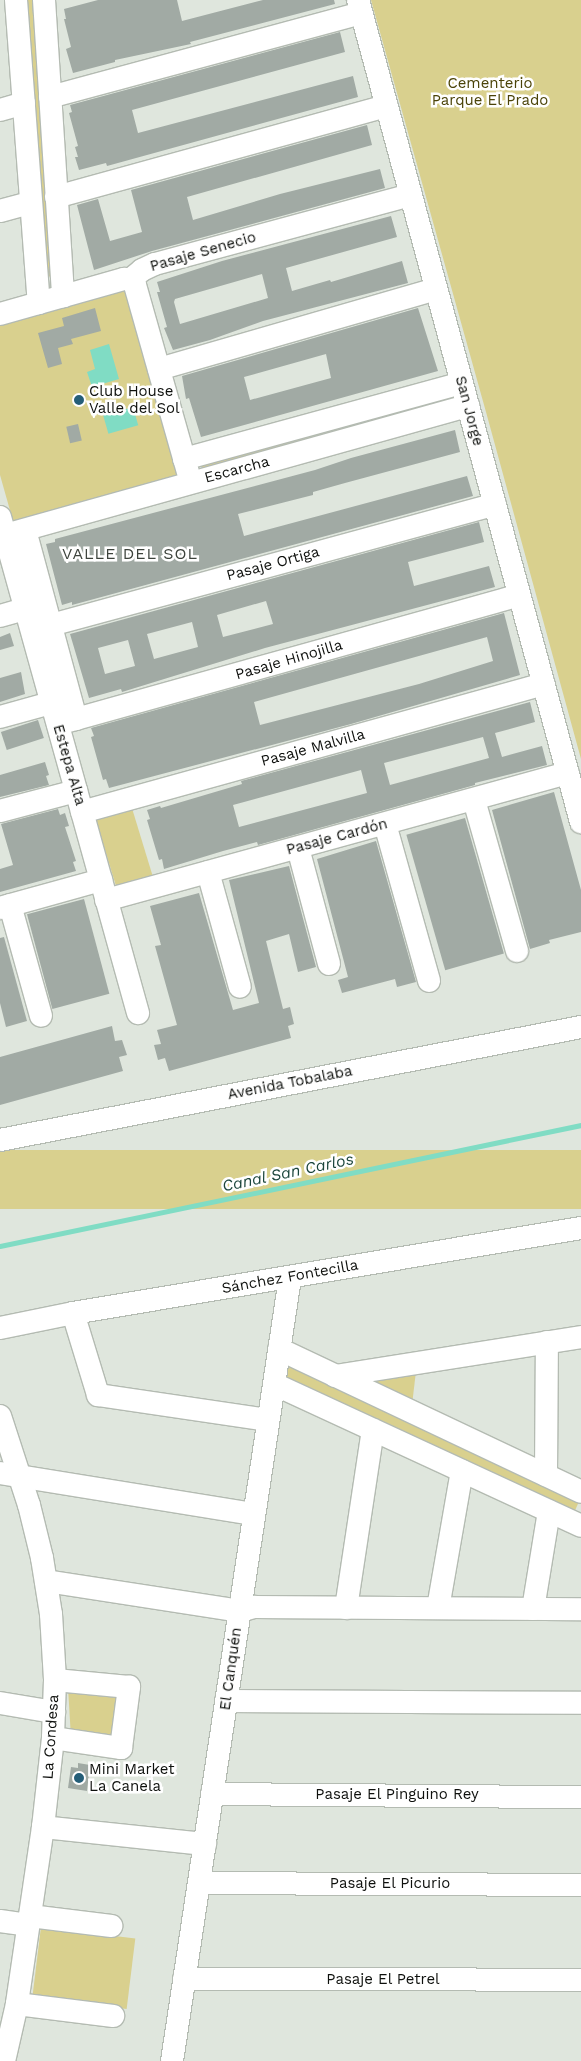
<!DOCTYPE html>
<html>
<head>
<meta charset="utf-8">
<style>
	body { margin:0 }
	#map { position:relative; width:581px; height:2061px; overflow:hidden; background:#dfe6dd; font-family:"Work Sans",sans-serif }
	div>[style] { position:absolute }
	.green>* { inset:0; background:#d9d08e; transform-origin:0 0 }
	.water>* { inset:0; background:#80dcc4; transform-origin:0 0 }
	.stream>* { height:4.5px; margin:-2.25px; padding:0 2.25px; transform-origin:2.25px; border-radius:2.25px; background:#80dcc4 }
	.building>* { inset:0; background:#a1aaa4; transform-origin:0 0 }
	.roads { filter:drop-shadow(1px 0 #b4bbb2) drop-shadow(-1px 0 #b4bbb2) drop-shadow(0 1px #b4bbb2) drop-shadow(0 -1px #b4bbb2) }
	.minor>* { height:22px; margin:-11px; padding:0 11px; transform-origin:11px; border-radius:11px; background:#fff }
	.dots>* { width:14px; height:14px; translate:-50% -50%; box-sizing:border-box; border:2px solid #fff; border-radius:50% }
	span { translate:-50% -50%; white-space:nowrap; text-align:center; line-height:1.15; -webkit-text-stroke:5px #fff; paint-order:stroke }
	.park-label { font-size:15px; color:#4b4308 }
	.street-label { font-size:15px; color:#0e100d }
	.poi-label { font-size:15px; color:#0e100d }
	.left { translate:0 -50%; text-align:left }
	.neighbourhood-label { font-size:16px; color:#3d433c; letter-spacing:1px }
	.water-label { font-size:16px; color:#1b453b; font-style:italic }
</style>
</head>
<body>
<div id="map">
	<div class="green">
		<i style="clip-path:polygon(25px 0,36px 0,53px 276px,44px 277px)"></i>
		<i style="clip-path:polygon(371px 0,581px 0,581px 759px,486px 412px)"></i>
		<i style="clip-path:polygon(127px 289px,178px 475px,13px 521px,0 475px,0 323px)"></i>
		<i style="left:456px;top:391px;width:11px;height:265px;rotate:75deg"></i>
		<i style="left:131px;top:805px;width:77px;height:38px;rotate:73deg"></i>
		<i style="left:581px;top:1150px;width:59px;height:592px;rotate:90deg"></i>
		<i style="left:286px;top:1363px;width:324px;height:18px;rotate:24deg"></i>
		<i style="clip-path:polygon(416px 1371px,412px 1405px,356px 1383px)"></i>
		<i style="clip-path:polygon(68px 1688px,115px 1692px,120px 1703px,116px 1740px,71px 1737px)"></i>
		<i style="left:41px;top:1927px;width:95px;height:71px;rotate:7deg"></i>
	</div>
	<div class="water">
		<i style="clip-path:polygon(109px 344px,119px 379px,92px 387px,87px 372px,95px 369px,90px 350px)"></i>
		<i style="left:133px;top:407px;width:19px;height:31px;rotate:74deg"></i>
	</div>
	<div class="stream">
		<i style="left:0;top:1246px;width:593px;rotate:-11.76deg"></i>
	</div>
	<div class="building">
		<i style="clip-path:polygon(98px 0,177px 0,182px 21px,263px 0,334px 0,335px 4px,190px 42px,191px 44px,115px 60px,115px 62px,73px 73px,66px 49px,71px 47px,64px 19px,66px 19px,64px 9px)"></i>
		<i style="clip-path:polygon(340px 32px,345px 52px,132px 110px,138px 133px,353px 76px,358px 97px,107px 166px,106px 163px,79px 170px,75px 157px,78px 157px,75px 147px,78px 146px,69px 113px,72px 112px,70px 105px)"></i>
		<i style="clip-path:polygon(367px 125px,372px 145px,187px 197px,193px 220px,280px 194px,380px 169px,385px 188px,152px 251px,94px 270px,77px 205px,98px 199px,110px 241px,142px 232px,131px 190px)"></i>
		<i style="clip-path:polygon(evenodd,391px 216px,397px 237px,286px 268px,292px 291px,330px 280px,331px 282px,402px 261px,408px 283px,263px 321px,210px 340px,173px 350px,164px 328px,167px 327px,157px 292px,160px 292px,157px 282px,222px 261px,391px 216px,262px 274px,268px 298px,180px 324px,174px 302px,175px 299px,262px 274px)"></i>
		<i style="clip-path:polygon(95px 308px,101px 331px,71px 339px,73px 344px,58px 348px,62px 364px,48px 368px,38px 333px,64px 326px,62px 318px)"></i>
		<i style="clip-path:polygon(evenodd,418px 308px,438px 371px,201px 437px,189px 398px,186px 399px,182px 376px,418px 308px,326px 354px,331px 378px,250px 400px,244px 377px,326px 354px)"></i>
		<i style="left:78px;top:424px;width:17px;height:12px;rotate:77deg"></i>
		<i style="clip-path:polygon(455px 430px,460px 452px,345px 483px,313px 492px,313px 495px,238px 514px,244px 536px,467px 476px,473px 496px,72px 605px,72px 602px,62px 605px,46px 544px,55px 542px,55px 539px,315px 470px,351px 458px)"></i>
		<i style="clip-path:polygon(evenodd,479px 522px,484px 542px,408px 562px,414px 586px,489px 566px,495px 587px,265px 648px,122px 692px,121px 689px,89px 698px,70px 634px,479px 522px,266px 601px,273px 624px,223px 637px,217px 615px,266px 601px,479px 522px,192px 622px,198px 647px,154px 659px,147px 634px,192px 622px,479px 522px,128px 640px,135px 666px,105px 674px,98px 648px,128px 640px)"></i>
		<i style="clip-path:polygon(evenodd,504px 613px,520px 675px,351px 724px,109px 788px,106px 779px,103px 780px,91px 737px,94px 736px,91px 728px,504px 613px,487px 637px,493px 661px,419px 684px,260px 725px,254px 702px,487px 637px)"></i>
		<i style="clip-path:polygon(10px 633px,14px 646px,0 650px,0 637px)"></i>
		<i style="clip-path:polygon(21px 672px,25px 694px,0 702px,0 678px)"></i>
		<i style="clip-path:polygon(evenodd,530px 702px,535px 722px,495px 733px,502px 757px,542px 746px,547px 765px,475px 783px,475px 785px,258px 845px,257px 842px,223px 851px,164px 869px,162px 859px,159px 860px,147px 820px,150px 819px,147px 810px,160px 806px,161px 808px,242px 784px,241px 781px,530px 702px,483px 737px,489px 758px,390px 785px,384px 763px,483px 737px,530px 702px,361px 770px,367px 793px,239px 827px,233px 805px,361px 770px)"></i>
		<i style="left:38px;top:720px;width:19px;height:39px;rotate:72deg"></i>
		<i style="clip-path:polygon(45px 762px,49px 775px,46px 776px,49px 785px,0 797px,0 775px)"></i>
		<i style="clip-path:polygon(554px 792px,581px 890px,581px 932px,549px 940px,550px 943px,530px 949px,492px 810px)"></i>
		<i style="clip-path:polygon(58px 809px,60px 815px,65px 813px,69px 826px,65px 827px,76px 861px,73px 862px,76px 871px,0 892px,0 869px,13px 865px,1px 824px)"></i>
		<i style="left:465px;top:818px;width:141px;height:61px;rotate:74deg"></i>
		<i style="clip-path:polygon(376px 841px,416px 982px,397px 987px,395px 979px,342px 993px,338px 980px,348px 977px,317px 859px)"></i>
		<i style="clip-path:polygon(289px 866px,316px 967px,298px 972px,289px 934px,266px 941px,283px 1009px,290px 1007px,294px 1024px,288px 1026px,291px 1038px,169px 1071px,165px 1058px,158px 1060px,154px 1045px,161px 1044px,157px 1030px,177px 1025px,155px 946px,161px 945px,150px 906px,199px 893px,233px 1010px,259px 1003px,229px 880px)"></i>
		<i style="left:84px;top:899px;width:98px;height:59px;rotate:75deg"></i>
		<i style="clip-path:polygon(4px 937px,27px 1021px,6px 1027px,0 1003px,0 938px)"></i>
		<i style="clip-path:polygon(112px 1026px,115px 1041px,122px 1040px,127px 1055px,119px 1057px,123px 1071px,0 1105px,0 1057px)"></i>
		<i style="clip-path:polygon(78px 1763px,90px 1765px,87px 1791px,68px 1788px,71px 1767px,78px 1768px)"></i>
	</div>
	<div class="roads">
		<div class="minor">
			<i style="left:16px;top:0;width:304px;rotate:85.7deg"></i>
			<i style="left:44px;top:0;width:297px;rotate:86.3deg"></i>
			<i style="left:358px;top:0;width:852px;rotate:74.82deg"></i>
			<i style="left:50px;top:97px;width:322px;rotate:-15.1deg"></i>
			<i style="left:0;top:110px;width:25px;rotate:-16deg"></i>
			<i style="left:56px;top:197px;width:343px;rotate:-15.4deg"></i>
			<i style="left:0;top:211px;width:31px;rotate:-15deg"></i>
			<i style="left:131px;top:279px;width:14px;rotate:-39deg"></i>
			<i style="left:142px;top:270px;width:14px;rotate:-25deg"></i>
			<i style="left:155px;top:264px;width:265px;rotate:-15.1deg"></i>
			<i style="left:131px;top:279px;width:7px;rotate:56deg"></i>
			<i style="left:135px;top:285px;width:194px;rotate:74.2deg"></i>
			<i style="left:0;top:314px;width:129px;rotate:-15.8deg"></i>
			<i style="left:124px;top:279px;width:7px"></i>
			<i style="left:159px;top:369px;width:288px;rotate:-16.1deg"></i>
			<i style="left:184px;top:459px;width:288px;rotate:-15.3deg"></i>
			<i style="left:0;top:517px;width:515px;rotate:74.45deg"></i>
			<i style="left:25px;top:530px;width:196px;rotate:74.9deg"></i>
			<i style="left:5px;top:535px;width:481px;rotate:-15.6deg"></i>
			<i style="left:0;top:616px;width:26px;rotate:-16deg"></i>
			<i style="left:51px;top:625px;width:460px;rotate:-15.2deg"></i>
			<i style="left:0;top:717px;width:53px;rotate:-15.4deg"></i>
			<i style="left:58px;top:724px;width:479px;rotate:-15.6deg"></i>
			<i style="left:474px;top:800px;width:157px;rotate:74.1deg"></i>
			<i style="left:0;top:811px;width:79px;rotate:-14.7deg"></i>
			<i style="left:82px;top:812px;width:479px;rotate:-15.5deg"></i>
			<i style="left:385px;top:824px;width:163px;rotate:74.3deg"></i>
			<i style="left:298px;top:848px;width:120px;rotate:75deg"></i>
			<i style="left:208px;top:872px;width:119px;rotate:74.5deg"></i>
			<i style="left:106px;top:900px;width:479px;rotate:-15.4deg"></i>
			<i style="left:10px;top:905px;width:115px;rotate:74.4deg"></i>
			<i style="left:0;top:908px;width:105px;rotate:-15.5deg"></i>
			<i style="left:0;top:1140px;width:592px;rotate:-11.01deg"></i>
			<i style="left:73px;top:1313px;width:86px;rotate:73deg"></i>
			<i style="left:98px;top:1395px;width:172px;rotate:8.4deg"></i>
			<i style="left:0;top:1328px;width:75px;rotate:-11.6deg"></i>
			<i style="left:73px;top:1313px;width:515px;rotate:-9.5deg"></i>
			<i style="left:279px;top:1349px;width:334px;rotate:25.3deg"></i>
			<i style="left:335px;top:1376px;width:249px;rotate:-9deg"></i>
			<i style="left:274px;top:1384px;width:338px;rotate:24.8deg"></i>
			<i style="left:0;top:1416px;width:94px;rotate:72deg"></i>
			<i style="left:29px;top:1505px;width:55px;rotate:76.2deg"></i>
			<i style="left:42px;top:1558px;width:57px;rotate:80.9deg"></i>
			<i style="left:51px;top:1614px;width:66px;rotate:86.5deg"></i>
			<i style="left:55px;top:1680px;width:58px;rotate:92deg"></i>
			<i style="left:53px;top:1738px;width:90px;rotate:96.4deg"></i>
			<i style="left:43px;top:1827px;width:179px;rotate:98.4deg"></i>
			<i style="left:17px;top:2004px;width:58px;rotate:102.8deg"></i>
			<i style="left:0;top:1473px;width:257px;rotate:9.2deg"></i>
			<i style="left:546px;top:1475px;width:133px;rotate:-89.6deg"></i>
			<i style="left:46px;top:1581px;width:196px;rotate:8.8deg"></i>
			<i style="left:240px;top:1611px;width:15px;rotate:-16deg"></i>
			<i style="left:254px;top:1607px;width:327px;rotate:0.4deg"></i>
			<i style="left:346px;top:1608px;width:180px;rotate:-81.4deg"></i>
			<i style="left:438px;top:1608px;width:139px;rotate:-80.1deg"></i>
			<i style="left:533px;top:1609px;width:99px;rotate:-80.7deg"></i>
			<i style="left:226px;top:1701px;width:355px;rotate:0.3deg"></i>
			<i style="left:0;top:1703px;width:55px;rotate:9.5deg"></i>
			<i style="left:53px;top:1738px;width:69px;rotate:8.4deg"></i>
			<i style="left:121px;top:1748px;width:62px;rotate:-82.5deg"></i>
			<i style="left:129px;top:1687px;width:74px;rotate:-174.6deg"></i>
			<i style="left:212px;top:1794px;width:369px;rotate:0.5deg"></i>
			<i style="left:43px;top:1827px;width:163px;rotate:6deg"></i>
			<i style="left:199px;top:1883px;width:382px;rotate:0.3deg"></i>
			<i style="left:30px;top:1916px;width:82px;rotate:7deg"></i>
			<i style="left:0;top:1921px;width:28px;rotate:8deg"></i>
			<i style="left:184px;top:1979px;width:397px;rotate:0.1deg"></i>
			<i style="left:17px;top:2004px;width:97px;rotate:7.1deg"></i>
			<i style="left:172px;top:2061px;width:792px;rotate:-81.43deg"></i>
		</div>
	</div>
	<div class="dots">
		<i style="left:79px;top:400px;background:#255e78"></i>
		<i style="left:79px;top:1778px;background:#255e78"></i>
	</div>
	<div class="park-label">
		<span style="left:490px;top:92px">Cementerio<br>Parque El Prado</span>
	</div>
	<div class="street-label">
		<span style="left:203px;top:252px;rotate:-16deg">Pasaje Senecio</span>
		<span style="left:469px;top:411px;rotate:75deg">San Jorge</span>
		<span style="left:237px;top:470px;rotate:-15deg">Escarcha</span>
		<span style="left:273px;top:564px;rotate:-15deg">Pasaje Ortiga</span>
		<span style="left:289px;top:660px;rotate:-16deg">Pasaje Hinojilla</span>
		<span style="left:313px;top:748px;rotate:-15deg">Pasaje Malvilla</span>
		<span style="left:69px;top:765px;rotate:74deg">Estepa Alta</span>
		<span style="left:337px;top:837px;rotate:-15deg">Pasaje Cardón</span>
		<span style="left:290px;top:1083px;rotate:-11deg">Avenida Tobalaba</span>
		<span style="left:290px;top:1277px;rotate:-10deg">Sánchez Fontecilla</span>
		<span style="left:231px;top:1669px;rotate:-82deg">El Canquén</span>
		<span style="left:51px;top:1737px;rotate:-86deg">La Condesa</span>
		<span style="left:397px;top:1795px">Pasaje El Pinguino Rey</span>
		<span style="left:390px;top:1884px">Pasaje El Picurio</span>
		<span style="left:383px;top:1980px">Pasaje El Petrel</span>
	</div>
	<div class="poi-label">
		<span class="left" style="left:89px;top:400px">Club House<br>Valle del Sol</span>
		<span class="left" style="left:89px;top:1778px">Mini Market<br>La Canela</span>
	</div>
	<div class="neighbourhood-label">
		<span style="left:130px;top:554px">VALLE DEL SOL</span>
	</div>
	<div class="water-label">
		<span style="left:288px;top:1173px;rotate:-12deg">Canal San Carlos</span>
	</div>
</div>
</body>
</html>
